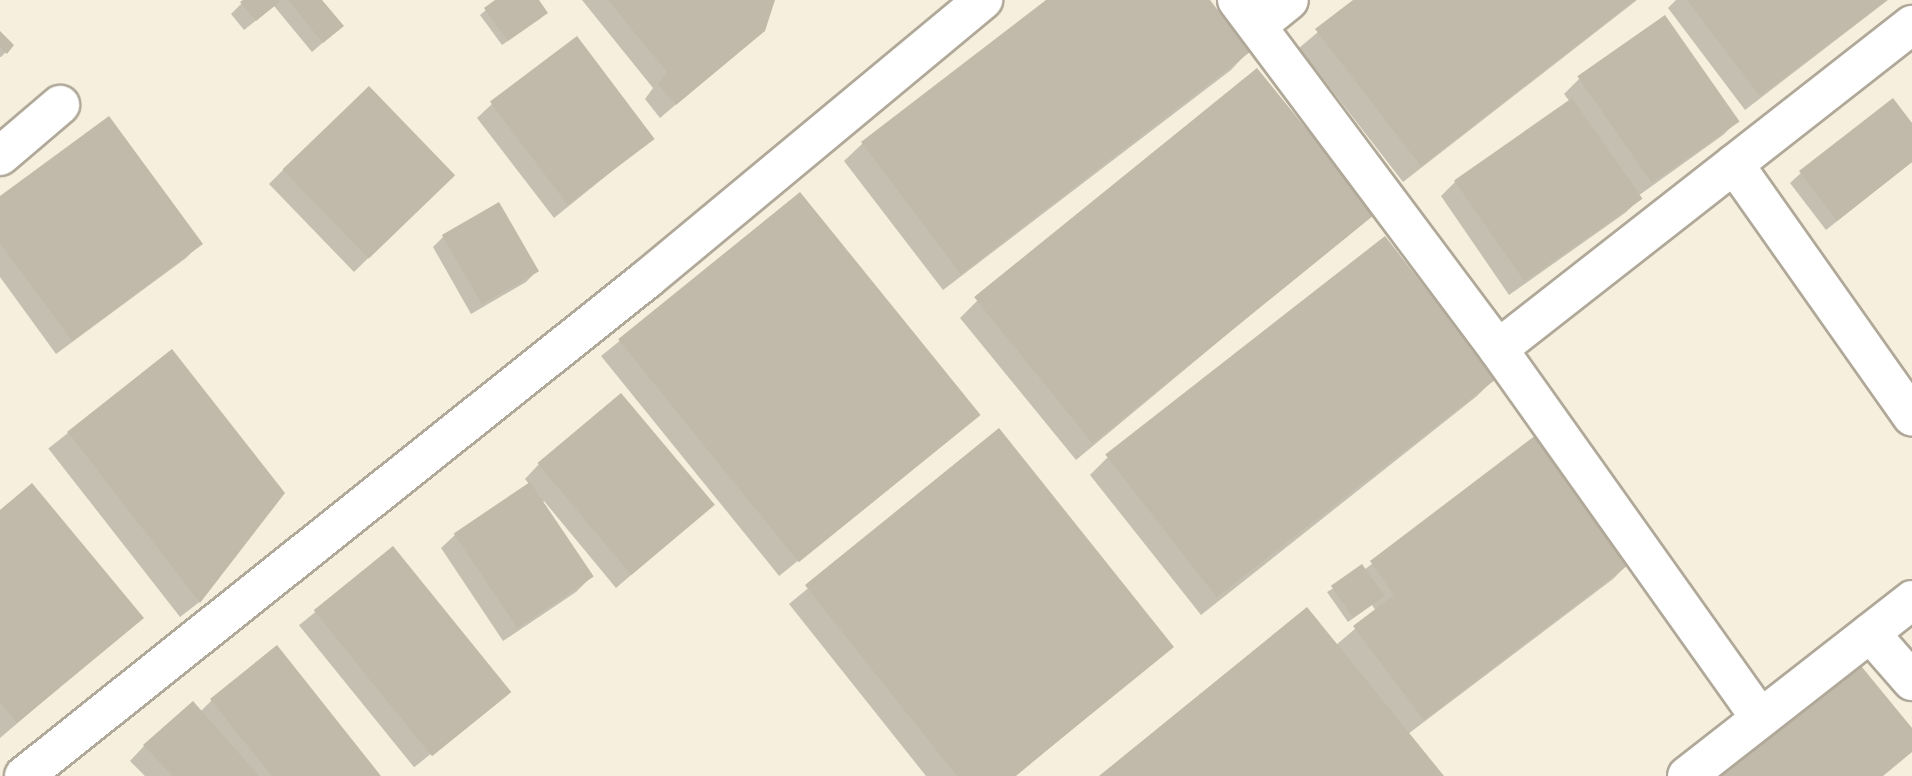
<!DOCTYPE html>
<html>
<head>
<meta charset="utf-8">
<style>
	body { margin:0 }
	#map { position:relative; width:1912px; height:776px; overflow:hidden; background:#f7efde; font-family:Commissioner,sans-serif }
	div>[style] { position:absolute }
	.shadow>* { inset:0; background:#0003; transform-origin:0 0 }
	.building>* { inset:0; background:#c1b9a9; transform-origin:0 0 }
	.roads { filter:drop-shadow(2px 0 #b0a898) drop-shadow(-2px 0 #b0a898) drop-shadow(0 2px #b0a898) drop-shadow(0 -2px #b0a898) }
	.minor>* { height:38px; margin:-19px; padding:0 19px; transform-origin:19px; border-radius:19px; background:#fff }
	span { translate:-50% -50%; white-space:nowrap; text-align:center; line-height:1.15; -webkit-text-stroke:6px #fefdf9; paint-order:stroke }
</style>
</head>
<body>
<div id="map">
	<div class="shadow">
		<i style="clip-path:polygon(245px 0,321px 0,342px 26px,312px 52px,274px 6px,244px 30px,231px 14px)"></i>
		<i style="clip-path:polygon(498px 0,536px 0,541px 18px,502px 45px,480px 15px)"></i>
		<i style="clip-path:polygon(582px 0,773px 0,763px 30px,660px 118px,645px 99px,653px 88px)"></i>
		<i style="clip-path:polygon(1049px 0,1208px 0,1248px 52px,1231px 70px,943px 290px,844px 161px,862px 144px)"></i>
		<i style="clip-path:polygon(1356px 0,1637px 0,1403px 182px,1299px 48px)"></i>
		<i style="clip-path:polygon(1676px 0,1888px 0,1745px 110px,1668px 8px)"></i>
		<i style="clip-path:polygon(0 34px,12px 46px,1px 57px,0 57px)"></i>
		<i style="clip-path:polygon(1579px 79px,1738px 120px,1723px 135px,1638px 196px,1640px 199px,1625px 213px,1509px 295px,1441px 196px,1455px 182px,1570px 102px,1564px 94px)"></i>
		<i style="clip-path:polygon(492px 104px,653px 138px,554px 218px,477px 118px)"></i>
		<i style="clip-path:polygon(1912px 126px,1912px 162px,1826px 230px,1790px 183px,1801px 173px)"></i>
		<i style="clip-path:polygon(284px 169px,452px 176px,354px 272px,269px 184px)"></i>
		<i style="left:800px;top:195px;width:283px;height:256px;rotate:51deg"></i>
		<i style="clip-path:polygon(0 199px,200px 244px,186px 258px,56px 354px,0 277px)"></i>
		<i style="clip-path:polygon(1373px 213px,1076px 460px,960px 318px,977px 301px)"></i>
		<i style="clip-path:polygon(443px 237px,537px 271px,526px 282px,471px 314px,433px 247px)"></i>
		<i style="clip-path:polygon(1494px 379px,1477px 396px,1201px 615px,1090px 475px,1107px 458px)"></i>
		<i style="clip-path:polygon(621px 395px,712px 505px,616px 588px,544px 501px,542px 503px,591px 577px,576px 592px,503px 641px,441px 548px,456px 534px,529px 484px,525px 479px,539px 464px)"></i>
		<i style="clip-path:polygon(999px 431px,1171px 647px,1016px 776px,926px 776px,789px 604px)"></i>
		<i style="left:68px;top:433px;width:214px;height:25px;rotate:52deg"></i>
		<i style="clip-path:polygon(1536px 437px,1630px 562px,1613px 579px,1408px 734px,1441px 776px,1102px 776px,1336px 645px,1376px 611px,1372px 605px,1348px 622px,1327px 592px,1364px 570px)"></i>
		<i style="clip-path:polygon(0 512px,141px 618px,0 738px)"></i>
		<i style="left:393px;top:549px;width:183px;height:121px;rotate:51deg"></i>
		<i style="clip-path:polygon(212px 700px,379px 776px,145px 776px,130px 761px,144px 746px,200px 712px)"></i>
	</div>
	<div class="building">
		<i style="clip-path:polygon(243px 0,282px 0,256px 21px,240px 2px)"></i>
		<i style="clip-path:polygon(288px 0,322px 0,344px 26px,323px 43px)"></i>
		<i style="clip-path:polygon(495px 0,539px 0,548px 13px,508px 41px,484px 8px)"></i>
		<i style="clip-path:polygon(608px 0,775px 0,765px 31px,676px 105px,658px 84px,667px 72px)"></i>
		<i style="clip-path:polygon(1046px 0,1210px 0,1250px 52px,961px 274px,861px 142px)"></i>
		<i style="clip-path:polygon(1353px 0,1635px 0,1421px 166px,1315px 29px)"></i>
		<i style="clip-path:polygon(1687px 0,1887px 0,1760px 96px)"></i>
		<i style="left:1665px;top:15px;width:130px;height:107px;rotate:55deg"></i>
		<i style="clip-path:polygon(0 31px,14px 45px,7px 54px,0 47px)"></i>
		<i style="left:577px;top:36px;width:129px;height:109px;rotate:53deg"></i>
		<i style="left:1257px;top:68px;width:188px;height:364px;rotate:51deg"></i>
		<i style="left:369px;top:86px;width:124px;height:120px;rotate:46deg"></i>
		<i style="left:1572px;top:98px;width:123px;height:144px;rotate:55deg"></i>
		<i style="clip-path:polygon(1893px 98px,1912px 123px,1912px 162px,1837px 221px,1799px 171px)"></i>
		<i style="clip-path:polygon(109px 116px,203px 244px,72px 341px,0 243px,0 196px)"></i>
		<i style="left:800px;top:192px;width:287px;height:234px;rotate:51deg"></i>
		<i style="left:499px;top:202px;width:80px;height:66px;rotate:60deg"></i>
		<i style="left:1385px;top:236px;width:181px;height:355px;rotate:52deg"></i>
		<i style="clip-path:polygon(172px 349px,285px 493px,200px 603px,67px 432px)"></i>
		<i style="left:621px;top:393px;width:146px;height:109px;rotate:50deg"></i>
		<i style="clip-path:polygon(999px 428px,1174px 647px,1015px 776px,957px 776px,805px 585px)"></i>
		<i style="clip-path:polygon(1536px 435px,1632px 562px,1424px 720px,1353px 626px,1394px 595px,1370px 561px)"></i>
		<i style="left:530px;top:482px;width:114px;height:92px;rotate:56deg"></i>
		<i style="clip-path:polygon(32px 483px,144px 618px,17px 723px,0 702px,0 510px)"></i>
		<i style="left:393px;top:546px;width:188px;height:102px;rotate:51deg"></i>
		<i style="left:1362px;top:564px;width:39px;height:38px;rotate:55deg"></i>
		<i style="clip-path:polygon(1307px 607px,1444px 776px,1099px 776px)"></i>
		<i style="clip-path:polygon(277px 645px,381px 776px,272px 776px,210px 699px)"></i>
		<i style="clip-path:polygon(1857px 661px,1912px 728px,1912px 752px,1883px 776px,1719px 776px)"></i>
		<i style="clip-path:polygon(193px 701px,259px 776px,173px 776px,143px 745px)"></i>
	</div>
	<div class="roads">
		<div class="minor">
			<i style="left:1237px;top:0;width:436px;rotate:53.2deg"></i>
			<i style="left:1498px;top:349px;width:453px;rotate:54.6deg"></i>
			<i style="left:1257px;top:26px;width:41px;rotate:-39.1deg"></i>
			<i style="left:0;top:156px;width:79px;rotate:-40.4deg"></i>
			<i style="left:1734px;top:164px;width:309px;rotate:54.8deg"></i>
			<i style="left:1498px;top:349px;width:526px;rotate:-38.05deg"></i>
			<i style="left:1870px;top:633px;width:64px;rotate:48.8deg"></i>
			<i style="left:24px;top:776px;width:797px;rotate:-38.58deg"></i>
			<i style="left:647px;top:279px;width:437px;rotate:-39.7deg"></i>
			<i style="left:1687px;top:776px;width:286px;rotate:-38deg"></i>
		</div>
	</div>
</div>
</body>
</html>
